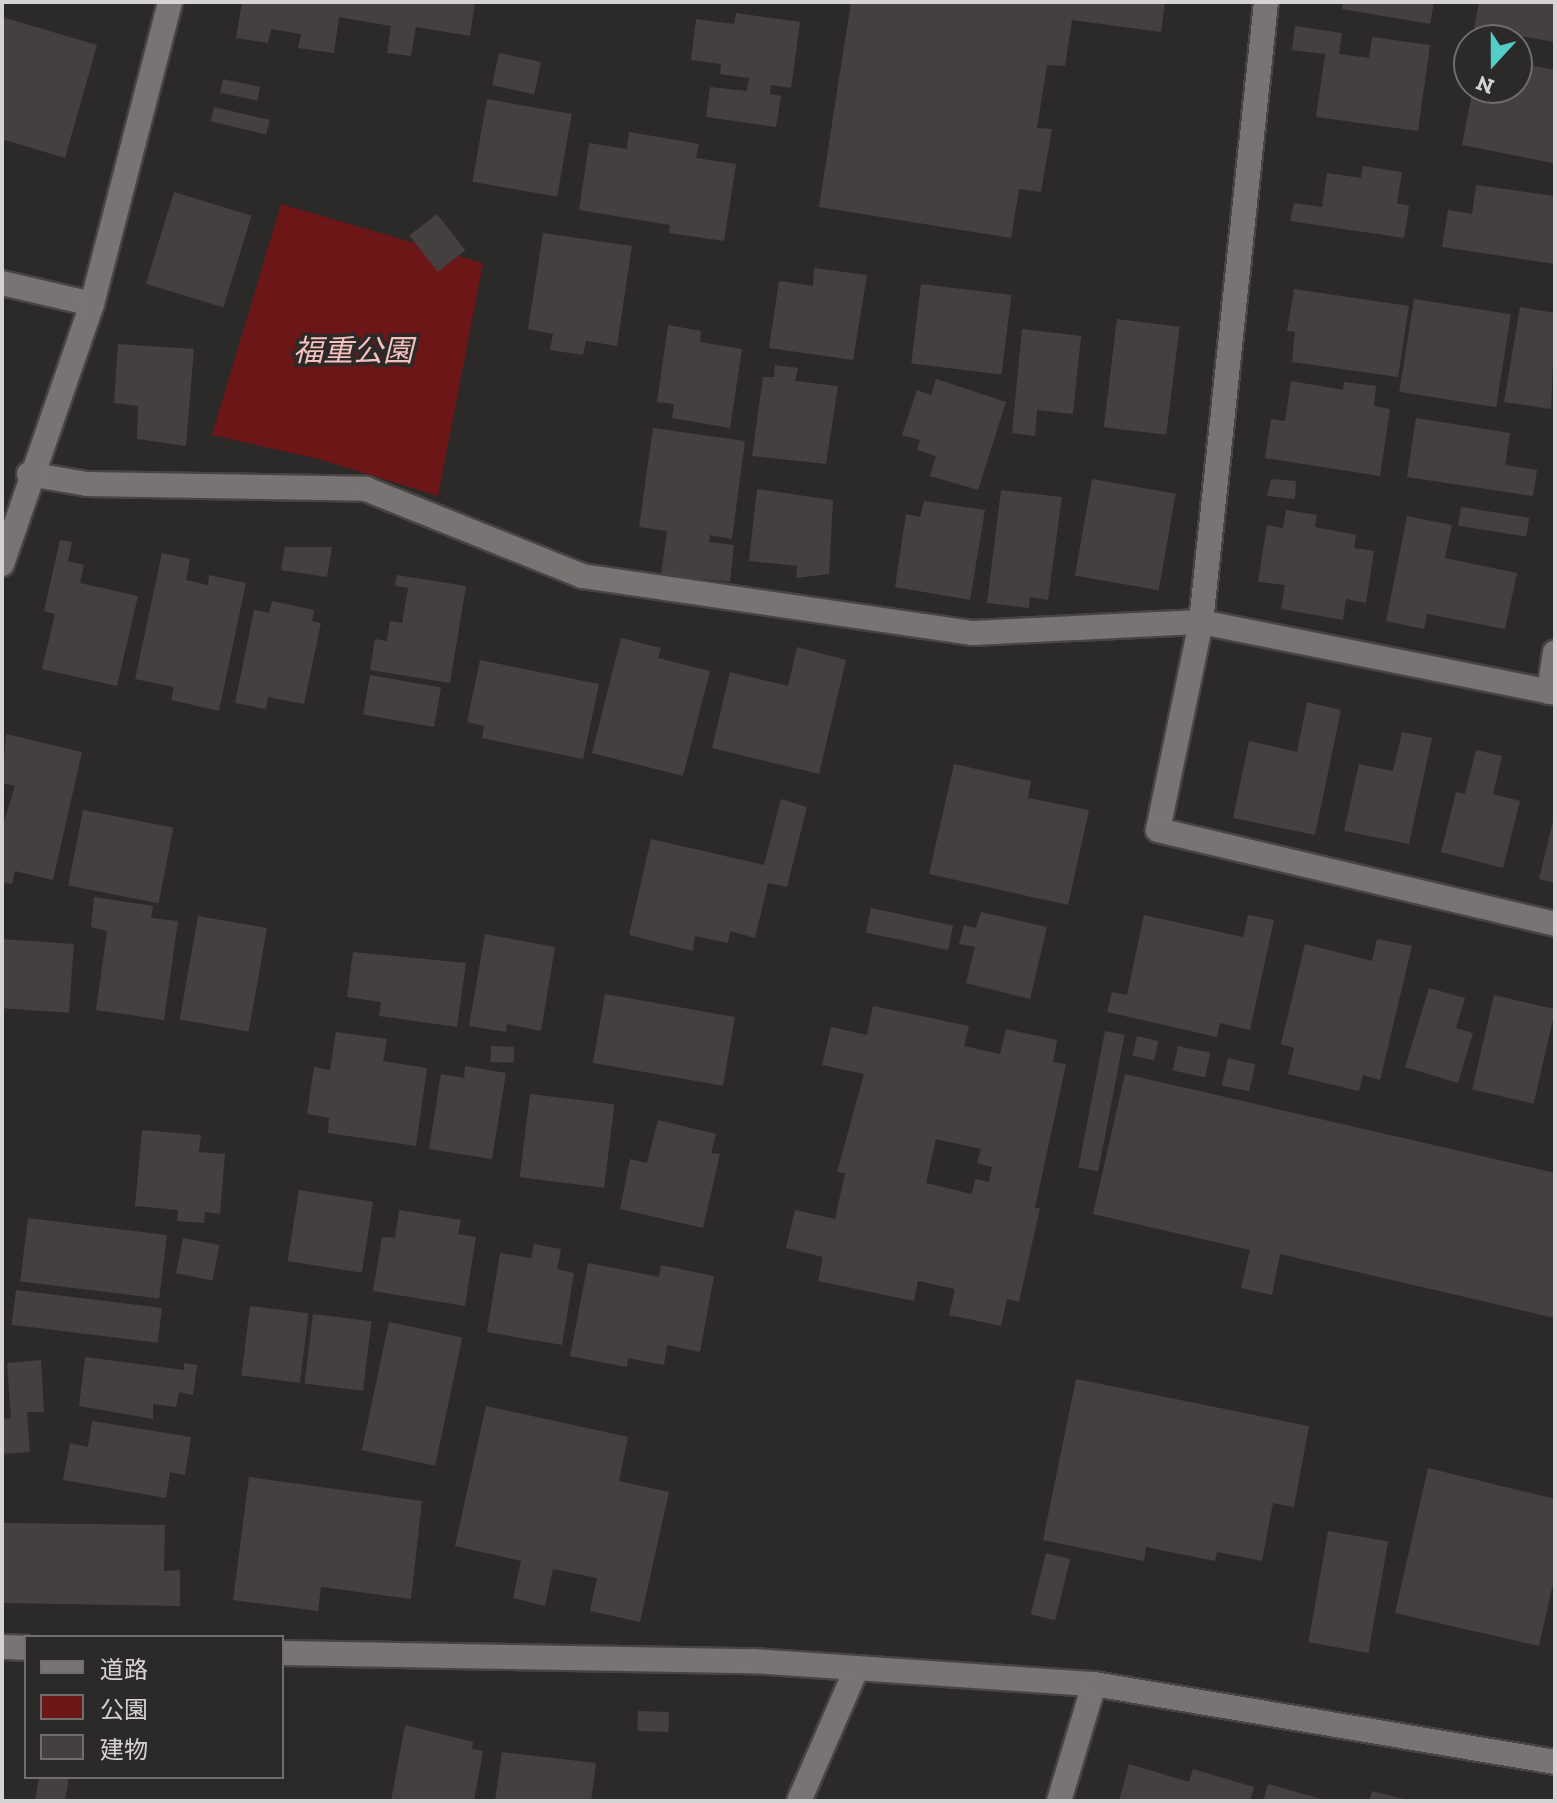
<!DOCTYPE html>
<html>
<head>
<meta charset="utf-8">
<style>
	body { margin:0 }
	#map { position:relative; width:1557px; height:1803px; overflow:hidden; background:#2c2929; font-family:"Zilla Slab","Noto Sans JP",serif }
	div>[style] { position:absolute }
	.green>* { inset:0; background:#6c1618 }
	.building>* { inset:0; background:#444040; transform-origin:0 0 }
	.roads { filter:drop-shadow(2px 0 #474444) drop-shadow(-2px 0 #474444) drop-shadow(0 2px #474444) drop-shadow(0 -2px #474444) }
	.minor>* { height:24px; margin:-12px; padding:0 12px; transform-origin:12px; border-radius:12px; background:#787473 }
	.tertiary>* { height:24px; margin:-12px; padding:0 12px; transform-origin:12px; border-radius:12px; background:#787473 }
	span { translate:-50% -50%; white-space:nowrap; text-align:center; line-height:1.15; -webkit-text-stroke:7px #2c2929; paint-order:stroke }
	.park-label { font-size:30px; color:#f5c1bc; font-style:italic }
	.frame { position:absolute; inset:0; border:4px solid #d6d4d3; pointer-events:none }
	.legend { position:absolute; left:24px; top:1635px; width:260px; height:144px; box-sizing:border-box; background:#2c2929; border:2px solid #706d6d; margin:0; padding:10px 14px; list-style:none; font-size:24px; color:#d6d4d3 }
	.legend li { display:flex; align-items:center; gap:16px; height:40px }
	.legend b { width:40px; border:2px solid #706d6d }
	.north { position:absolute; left:1453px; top:24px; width:80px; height:80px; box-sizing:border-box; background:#2c2929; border:2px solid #706d6d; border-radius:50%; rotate:201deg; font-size:22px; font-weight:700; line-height:32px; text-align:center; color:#d6d4d3 }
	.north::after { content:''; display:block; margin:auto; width:28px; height:36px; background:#54cdc8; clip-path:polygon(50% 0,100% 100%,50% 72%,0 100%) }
</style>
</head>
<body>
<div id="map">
	<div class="green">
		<i style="clip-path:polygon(281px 204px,483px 263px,438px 496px,315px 458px,212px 435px)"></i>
	</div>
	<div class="building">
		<i style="clip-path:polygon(242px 2px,475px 2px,470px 36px,416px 27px,411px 56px,387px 53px,391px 26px,339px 17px,334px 53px,298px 48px,301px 34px,271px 29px,268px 43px,236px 38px)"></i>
		<i style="clip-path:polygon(851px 2px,1165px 2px,1161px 32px,1072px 20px,1065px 66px,1047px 65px,1037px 128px,1052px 129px,1041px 192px,1019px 189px,1011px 238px,819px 207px)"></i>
		<i style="clip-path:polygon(1343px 2px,1434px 2px,1430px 24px,1342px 9px)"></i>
		<i style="clip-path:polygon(1479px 2px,1555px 2px,1555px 42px,1474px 28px)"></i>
		<i style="clip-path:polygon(736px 13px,800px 22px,791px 88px,771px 85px,770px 94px,781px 96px,776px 127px,706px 117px,710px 87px,747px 91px,749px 78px,720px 74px,721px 64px,691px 60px,696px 19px,734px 24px)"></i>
		<i style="clip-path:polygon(2px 17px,97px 45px,65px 158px,5px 140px,2px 145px)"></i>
		<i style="clip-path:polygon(1295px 26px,1342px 33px,1339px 54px,1369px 58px,1372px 37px,1430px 45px,1418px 131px,1316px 117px,1325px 54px,1292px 50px)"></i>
		<i style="left:499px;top:53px;width:43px;height:33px;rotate:12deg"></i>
		<i style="clip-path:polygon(1517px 63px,1555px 70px,1553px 163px,1462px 145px,1473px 88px,1517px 88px)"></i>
		<i style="left:223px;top:79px;width:38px;height:14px;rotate:12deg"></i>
		<i style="left:487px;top:99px;width:86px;height:84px;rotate:10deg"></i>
		<i style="left:214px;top:107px;width:57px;height:15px;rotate:13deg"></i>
		<i style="clip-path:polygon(629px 132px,699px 144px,696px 158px,736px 164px,724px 241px,669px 233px,670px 225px,579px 210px,589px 143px,627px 149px)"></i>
		<i style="clip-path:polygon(1363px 166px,1402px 172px,1397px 203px,1409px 206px,1404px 238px,1290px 221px,1294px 203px,1322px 207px,1327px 173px,1361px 178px)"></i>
		<i style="clip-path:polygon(1476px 185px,1555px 196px,1555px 264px,1442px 247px,1448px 210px,1472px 214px)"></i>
		<i style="left:174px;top:192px;width:81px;height:96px;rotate:17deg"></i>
		<i style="left:437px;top:214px;width:46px;height:35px;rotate:52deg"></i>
		<i style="clip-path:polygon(543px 233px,632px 246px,617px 346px,586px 341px,583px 355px,550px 350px,553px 334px,528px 329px)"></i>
		<i style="clip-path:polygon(814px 268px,867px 275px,853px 360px,769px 348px,779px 281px,813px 286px)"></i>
		<i style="left:921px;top:284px;width:91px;height:80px;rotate:7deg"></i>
		<i style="clip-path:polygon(1294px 289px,1409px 306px,1398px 377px,1292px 362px,1295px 332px,1287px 331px)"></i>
		<i style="left:1414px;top:299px;width:98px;height:94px;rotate:9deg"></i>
		<i style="clip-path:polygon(1520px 307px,1555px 313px,1551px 409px,1504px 402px)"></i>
		<i style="left:1117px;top:319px;width:63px;height:109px;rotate:7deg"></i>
		<i style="clip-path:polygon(668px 325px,701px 331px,700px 342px,742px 349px,730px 428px,672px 418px,674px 404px,657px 402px)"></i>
		<i style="clip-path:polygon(1022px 329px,1081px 336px,1073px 414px,1037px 410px,1035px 436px,1012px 433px)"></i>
		<i style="clip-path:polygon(118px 344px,194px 349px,186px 446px,137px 439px,138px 406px,114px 403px)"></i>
		<i style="clip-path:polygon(775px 365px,798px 368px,795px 381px,838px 386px,826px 464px,752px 456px,763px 377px,774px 377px)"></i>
		<i style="clip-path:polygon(936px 379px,1006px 402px,978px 490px,930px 476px,936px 456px,917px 450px,920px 440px,902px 435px,917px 390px,931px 395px)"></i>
		<i style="clip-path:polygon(1291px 381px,1343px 390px,1344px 382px,1376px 386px,1374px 406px,1390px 409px,1380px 476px,1265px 458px,1271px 419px,1285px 421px)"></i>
		<i style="clip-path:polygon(1416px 418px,1510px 433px,1505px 465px,1537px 470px,1533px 496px,1407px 477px)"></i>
		<i style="clip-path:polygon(653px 428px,745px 441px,732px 539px,710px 535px,709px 542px,734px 545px,730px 582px,661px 574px,667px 531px,639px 527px)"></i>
		<i style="left:1092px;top:479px;width:85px;height:98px;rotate:10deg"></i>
		<i style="clip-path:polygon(1271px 479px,1296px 481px,1295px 499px,1267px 496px)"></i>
		<i style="clip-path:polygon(757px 489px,833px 500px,829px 574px,796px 578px,797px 566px,749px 561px)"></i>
		<i style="clip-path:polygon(1001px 490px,1062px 497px,1048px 600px,1030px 597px,1029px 608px,987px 603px)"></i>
		<i style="clip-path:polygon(924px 501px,985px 510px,970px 600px,895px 587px,906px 514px,920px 517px)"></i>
		<i style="left:1461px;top:507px;width:69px;height:19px;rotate:9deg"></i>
		<i style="clip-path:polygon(1286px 510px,1317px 515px,1315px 527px,1356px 535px,1354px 548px,1374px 551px,1366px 603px,1346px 599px,1343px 620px,1281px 609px,1285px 585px,1258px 582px,1267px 525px,1283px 528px)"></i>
		<i style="clip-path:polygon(1407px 516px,1452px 525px,1445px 558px,1517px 573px,1505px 629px,1427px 614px,1424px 629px,1386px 621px)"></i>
		<i style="clip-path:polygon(60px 540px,72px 542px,68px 561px,84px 565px,80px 583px,138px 596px,117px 686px,42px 669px,55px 614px,44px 611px)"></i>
		<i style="clip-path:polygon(285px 547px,332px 547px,327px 577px,281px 570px)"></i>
		<i style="clip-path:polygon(162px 553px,190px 559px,186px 580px,208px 585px,209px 575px,246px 583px,219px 711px,171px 700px,174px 687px,135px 679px)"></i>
		<i style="clip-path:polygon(397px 575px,466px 586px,450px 683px,370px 670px,375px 639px,387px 641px,390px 621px,402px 623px,408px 588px,395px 586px)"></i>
		<i style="clip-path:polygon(272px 601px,314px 610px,312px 621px,321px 623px,304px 704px,268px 697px,266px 709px,235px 703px,254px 610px,269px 613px)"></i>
		<i style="clip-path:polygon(621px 638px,661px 648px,658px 658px,710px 671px,683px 776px,592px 753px)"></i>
		<i style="clip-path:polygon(797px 647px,846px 660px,819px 774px,712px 748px,730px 672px,788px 686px)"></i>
		<i style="clip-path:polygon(480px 660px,599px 684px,583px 759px,482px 738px,484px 726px,467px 722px)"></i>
		<i style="left:370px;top:675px;width:72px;height:40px;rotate:10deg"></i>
		<i style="clip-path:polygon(1307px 702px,1341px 710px,1315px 835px,1233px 818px,1249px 741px,1297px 752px)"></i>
		<i style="clip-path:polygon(1402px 732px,1432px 738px,1409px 844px,1344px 831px,1359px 764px,1393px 771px)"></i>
		<i style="clip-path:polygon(6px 734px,82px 752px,53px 880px,15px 871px,12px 884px,2px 882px,2px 828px,15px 786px,2px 783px)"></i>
		<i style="clip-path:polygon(1476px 750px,1502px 756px,1493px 794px,1520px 801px,1503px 868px,1441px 852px,1456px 792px,1465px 794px)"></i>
		<i style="clip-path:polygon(954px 764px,1031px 781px,1028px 798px,1089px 810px,1068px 905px,929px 874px)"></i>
		<i style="clip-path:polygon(781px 799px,807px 807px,787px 887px,768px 883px,755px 938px,730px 931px,728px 943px,695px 936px,693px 951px,629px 935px,651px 839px,764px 865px)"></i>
		<i style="left:83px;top:810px;width:92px;height:77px;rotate:11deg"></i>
		<i style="clip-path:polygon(1555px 813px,1555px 883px,1539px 879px)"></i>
		<i style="clip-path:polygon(94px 897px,153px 906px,151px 918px,178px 921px,164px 1020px,96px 1010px,107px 931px,91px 927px)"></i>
		<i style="left:871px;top:908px;width:84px;height:25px;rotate:12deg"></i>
		<i style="clip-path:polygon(981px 912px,1047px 927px,1030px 999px,966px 983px,975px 947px,959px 944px,964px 925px,976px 928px)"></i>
		<i style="clip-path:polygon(1144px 915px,1243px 937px,1248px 915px,1274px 920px,1250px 1030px,1220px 1023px,1217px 1037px,1107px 1012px,1112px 992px,1127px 995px)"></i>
		<i style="left:198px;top:916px;width:70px;height:105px;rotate:10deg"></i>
		<i style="clip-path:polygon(485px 934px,555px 947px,541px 1031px,507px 1024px,506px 1032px,469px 1026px)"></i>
		<i style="left:2px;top:939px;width:72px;height:69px;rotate:4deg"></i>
		<i style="clip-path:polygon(1377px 939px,1412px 946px,1380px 1080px,1363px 1075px,1359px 1091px,1288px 1074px,1294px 1048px,1281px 1044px,1305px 944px,1372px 961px)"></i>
		<i style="clip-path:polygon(353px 952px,466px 963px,457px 1027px,379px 1016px,381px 1002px,347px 997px)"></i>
		<i style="clip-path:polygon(1429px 988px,1465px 998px,1456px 1028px,1473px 1033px,1458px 1083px,1405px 1067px)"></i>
		<i style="left:605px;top:994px;width:132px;height:70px;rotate:10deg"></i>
		<i style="left:1494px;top:995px;width:63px;height:97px;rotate:13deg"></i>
		<i style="clip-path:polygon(evenodd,873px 1006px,969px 1026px,964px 1046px,1000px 1054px,1006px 1029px,1057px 1040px,1053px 1062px,1066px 1064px,1035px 1208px,1040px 1208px,1019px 1302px,1007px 1299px,1001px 1326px,949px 1315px,955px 1289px,918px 1281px,914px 1301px,818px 1281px,823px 1257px,786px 1248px,795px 1210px,835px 1219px,845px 1173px,837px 1172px,864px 1074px,822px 1065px,831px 1027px,867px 1035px,873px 1006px,936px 1139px,981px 1149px,977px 1163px,992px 1167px,989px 1182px,975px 1179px,972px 1194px,926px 1183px,936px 1139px)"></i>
		<i style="left:1105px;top:1031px;width:20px;height:139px;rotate:11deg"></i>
		<i style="clip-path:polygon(336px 1032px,387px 1039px,383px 1061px,427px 1068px,416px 1146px,328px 1133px,329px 1118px,307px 1114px,314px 1067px,330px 1070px)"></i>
		<i style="left:1137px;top:1036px;width:22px;height:20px;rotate:13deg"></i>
		<i style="left:491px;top:1046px;width:23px;height:16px;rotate:2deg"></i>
		<i style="left:1178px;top:1046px;width:33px;height:25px;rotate:12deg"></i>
		<i style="left:1228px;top:1058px;width:28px;height:28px;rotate:13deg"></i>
		<i style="clip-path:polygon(465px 1066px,506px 1073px,492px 1159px,429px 1149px,441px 1074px,464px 1078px)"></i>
		<i style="clip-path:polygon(1125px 1074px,1555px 1173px,1555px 1318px,1280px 1254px,1272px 1295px,1241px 1288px,1250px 1250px,1093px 1214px)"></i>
		<i style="left:530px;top:1094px;width:85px;height:84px;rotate:7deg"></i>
		<i style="clip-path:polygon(658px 1120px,716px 1134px,711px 1153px,720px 1154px,703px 1228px,620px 1209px,630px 1159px,647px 1163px)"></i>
		<i style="clip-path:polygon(142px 1130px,201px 1135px,199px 1152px,225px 1154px,220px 1214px,205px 1212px,204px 1223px,177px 1221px,178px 1210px,135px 1206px)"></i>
		<i style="left:299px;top:1190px;width:75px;height:72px;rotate:9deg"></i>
		<i style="clip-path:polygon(399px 1210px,461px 1220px,458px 1234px,476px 1237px,465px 1306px,373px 1291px,382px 1237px,395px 1238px)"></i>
		<i style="left:28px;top:1218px;width:140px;height:64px;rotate:7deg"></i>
		<i style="left:183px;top:1238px;width:37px;height:36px;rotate:11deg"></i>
		<i style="clip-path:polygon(534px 1244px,561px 1249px,557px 1269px,574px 1273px,562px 1345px,487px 1332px,500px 1253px,531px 1258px)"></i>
		<i style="clip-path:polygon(588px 1263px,659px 1277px,661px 1265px,714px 1276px,700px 1352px,667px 1345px,664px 1365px,628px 1358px,627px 1367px,570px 1356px)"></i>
		<i style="left:16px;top:1290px;width:147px;height:35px;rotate:7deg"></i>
		<i style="left:250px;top:1306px;width:59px;height:70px;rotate:7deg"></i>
		<i style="left:313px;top:1314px;width:59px;height:70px;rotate:7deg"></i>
		<i style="left:389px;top:1322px;width:75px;height:131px;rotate:12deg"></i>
		<i style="clip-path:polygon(85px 1357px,184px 1370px,184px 1363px,197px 1365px,193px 1395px,179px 1392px,176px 1407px,153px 1404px,153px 1419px,79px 1406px)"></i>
		<i style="clip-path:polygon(41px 1360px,44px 1412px,27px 1412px,30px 1452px,2px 1454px,2px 1419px,11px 1418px,7px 1363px)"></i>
		<i style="clip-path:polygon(1076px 1379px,1309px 1426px,1294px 1507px,1273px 1503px,1262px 1561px,1217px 1552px,1215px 1561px,1146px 1547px,1144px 1561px,1043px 1540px)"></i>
		<i style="clip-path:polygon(486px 1406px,628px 1437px,619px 1481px,669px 1492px,640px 1622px,590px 1611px,597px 1578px,553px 1569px,545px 1606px,513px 1598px,521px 1561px,455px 1546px)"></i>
		<i style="clip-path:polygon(92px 1421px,191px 1437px,185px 1475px,170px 1472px,166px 1498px,63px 1480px,70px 1443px,88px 1447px)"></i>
		<i style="clip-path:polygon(1428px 1468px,1555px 1499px,1555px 1575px,1539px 1646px,1395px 1613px)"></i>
		<i style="clip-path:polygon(249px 1477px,422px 1501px,411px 1599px,321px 1587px,318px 1611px,233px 1600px)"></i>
		<i style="clip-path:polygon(2px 1523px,165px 1525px,164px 1571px,180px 1570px,180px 1606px,2px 1603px)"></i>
		<i style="left:1328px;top:1531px;width:61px;height:113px;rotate:10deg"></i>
		<i style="left:1046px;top:1553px;width:25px;height:63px;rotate:14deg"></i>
		<i style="left:638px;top:1711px;width:31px;height:20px;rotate:2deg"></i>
		<i style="clip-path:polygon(405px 1725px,473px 1742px,472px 1749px,483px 1751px,474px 1801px,391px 1801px)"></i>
		<i style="clip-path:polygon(502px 1752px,596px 1763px,591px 1801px,495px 1801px)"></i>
		<i style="clip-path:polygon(1129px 1764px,1189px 1782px,1193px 1769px,1254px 1787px,1250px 1801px,1119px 1801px)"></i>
		<i style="clip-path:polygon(39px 1777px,69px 1777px,65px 1801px,35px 1801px)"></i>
		<i style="clip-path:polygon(1268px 1784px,1325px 1800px,1325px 1801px,1263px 1801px)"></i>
		<i style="clip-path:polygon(1372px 1791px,1408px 1800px,1408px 1801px,1369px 1801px)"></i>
	</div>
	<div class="roads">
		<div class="minor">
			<i style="left:1266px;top:2px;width:623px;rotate:95.98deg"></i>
			<i style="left:1201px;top:622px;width:212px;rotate:101.7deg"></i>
			<i style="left:1158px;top:830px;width:408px;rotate:13.3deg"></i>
			<i style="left:2px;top:283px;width:92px;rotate:13.1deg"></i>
			<i style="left:29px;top:474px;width:59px;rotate:9.8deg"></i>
			<i style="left:87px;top:484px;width:279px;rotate:1deg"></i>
			<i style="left:366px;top:489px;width:233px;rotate:21.9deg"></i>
			<i style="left:582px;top:576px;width:395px;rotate:8.3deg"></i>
			<i style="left:973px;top:633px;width:228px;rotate:-2.8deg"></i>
			<i style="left:1201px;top:622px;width:361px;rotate:11.3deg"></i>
			<i style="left:2px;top:564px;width:275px;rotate:-70.9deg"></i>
			<i style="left:92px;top:304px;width:312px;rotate:-75.5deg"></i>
			<i style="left:1549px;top:692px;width:40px;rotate:-81.5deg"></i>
			<i style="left:799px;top:1801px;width:143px;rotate:-66.5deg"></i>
			<i style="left:1059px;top:1801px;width:122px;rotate:-73.3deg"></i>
		</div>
		<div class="tertiary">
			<i style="left:2px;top:1647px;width:24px;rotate:2deg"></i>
			<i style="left:282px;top:1653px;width:472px;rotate:1deg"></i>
			<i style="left:754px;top:1661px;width:341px;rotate:3.9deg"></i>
			<i style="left:1094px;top:1684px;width:468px;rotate:9.6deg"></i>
		</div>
	</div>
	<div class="park-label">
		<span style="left:353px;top:351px">福重公園</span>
	</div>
	<div class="frame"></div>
	<ul class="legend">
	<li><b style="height:10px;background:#787473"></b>道路</li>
	<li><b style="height:22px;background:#6c1618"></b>公園</li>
	<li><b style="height:22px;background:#444040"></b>建物</li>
	</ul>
	<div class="north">N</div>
</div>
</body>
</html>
